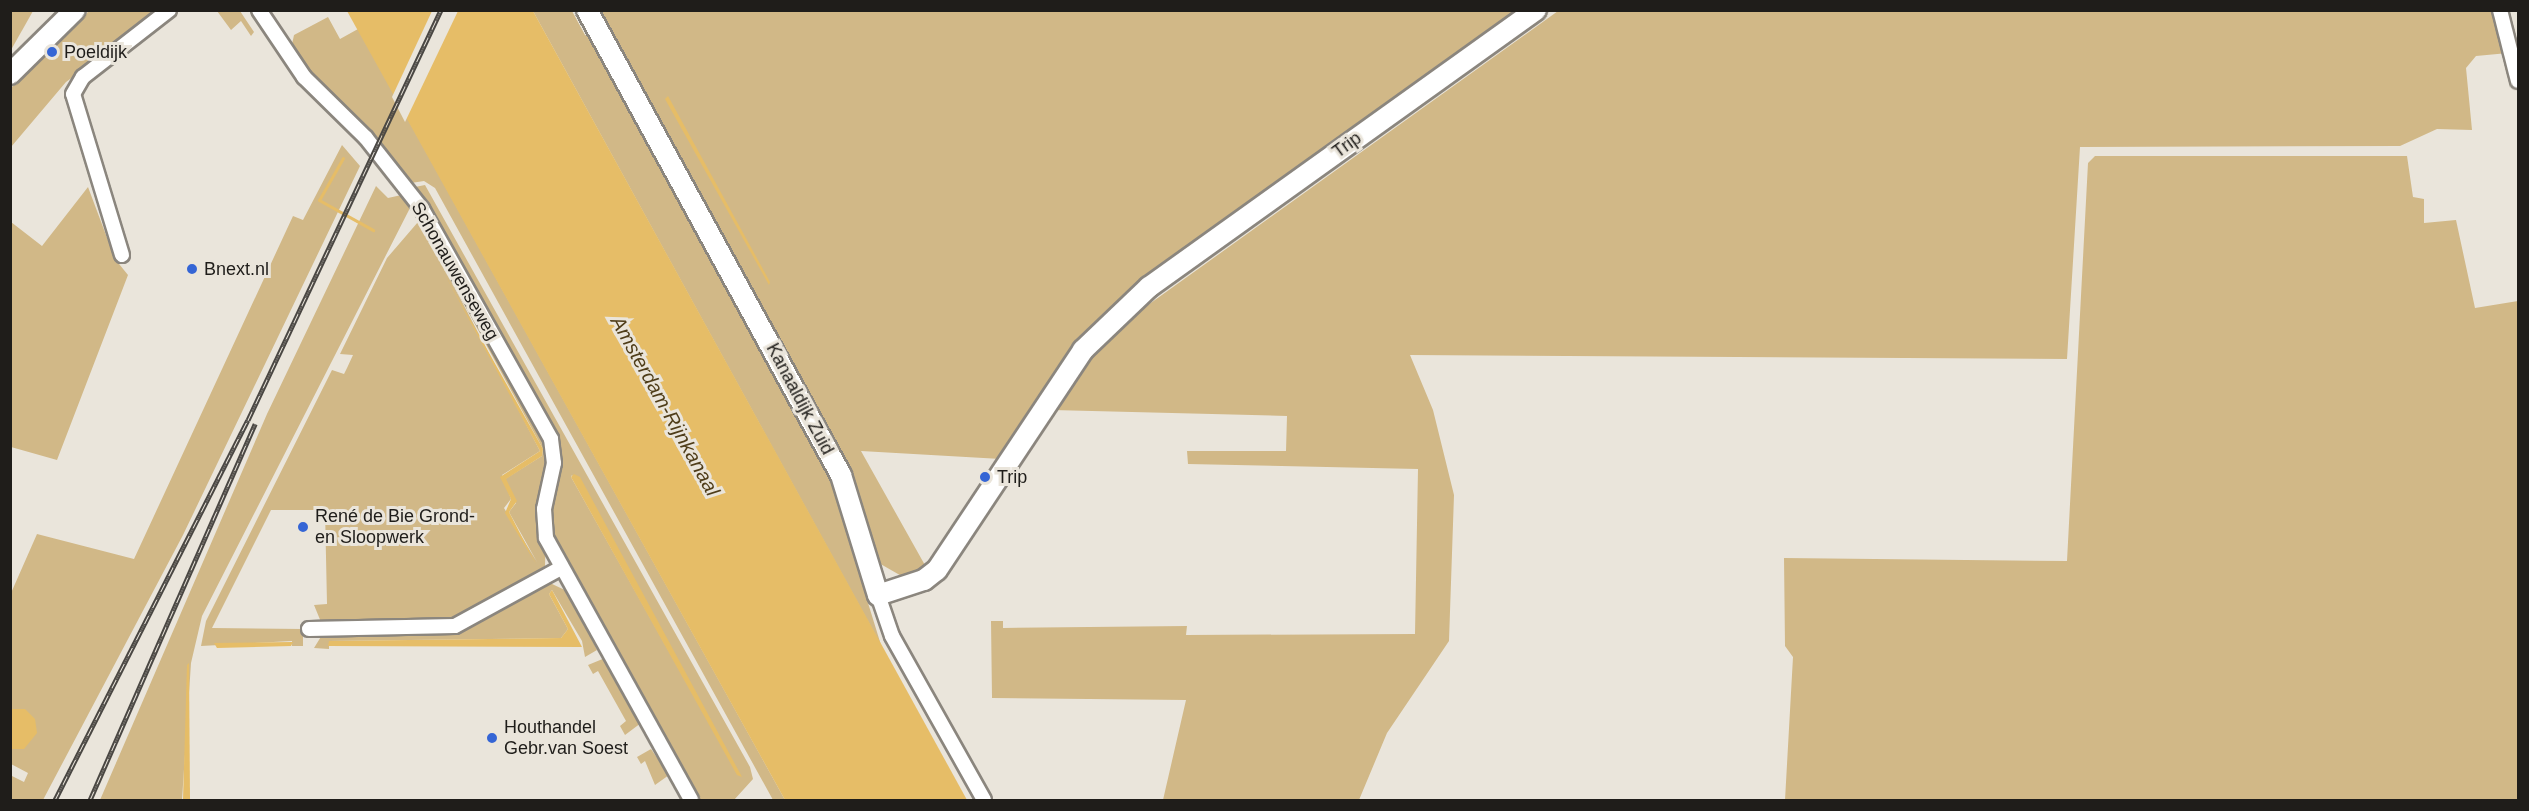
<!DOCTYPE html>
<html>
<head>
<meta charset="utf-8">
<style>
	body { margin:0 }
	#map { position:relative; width:2529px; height:811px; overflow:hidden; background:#eae5db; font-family:Arial,sans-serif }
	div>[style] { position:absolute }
	.green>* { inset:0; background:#d1b887 }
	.water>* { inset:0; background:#e6bd67 }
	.pier>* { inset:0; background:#eae5db }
	.stream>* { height:3px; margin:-1.5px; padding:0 1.5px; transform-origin:1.5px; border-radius:1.5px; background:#e6bd67 }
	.roads { filter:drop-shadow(2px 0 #8b867e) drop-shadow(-2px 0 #8b867e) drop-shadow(0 2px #8b867e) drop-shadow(0 -2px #8b867e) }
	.street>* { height:14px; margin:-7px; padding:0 7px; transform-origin:7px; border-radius:7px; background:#fff }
	.secondary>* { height:20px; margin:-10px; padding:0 10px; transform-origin:10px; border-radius:10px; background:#fff }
	.rail>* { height:5px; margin-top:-2.5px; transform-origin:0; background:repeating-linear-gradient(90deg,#eae5db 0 9px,#4a4743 0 18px); box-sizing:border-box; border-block:2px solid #4a4743 }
	.dots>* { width:16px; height:16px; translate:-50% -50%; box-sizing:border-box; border:3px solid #eae5db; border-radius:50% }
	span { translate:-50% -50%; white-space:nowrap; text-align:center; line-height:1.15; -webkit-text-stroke:6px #eae5db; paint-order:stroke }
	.poi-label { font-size:18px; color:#1f1d1a }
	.left { translate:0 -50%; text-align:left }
	.street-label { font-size:18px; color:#1f1d1a }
	.water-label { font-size:20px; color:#4f3d19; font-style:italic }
	.frame { position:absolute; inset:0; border:12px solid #1f1d1a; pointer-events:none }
</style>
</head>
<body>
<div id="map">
	<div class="green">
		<i style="clip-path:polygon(10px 11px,33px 11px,11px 50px,10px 50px)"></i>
		<i style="clip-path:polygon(89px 11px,163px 11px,66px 82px,11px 147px,11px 88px)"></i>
		<i style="clip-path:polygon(217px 11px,240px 11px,254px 32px,251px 36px,241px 21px,231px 30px)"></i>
		<i style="clip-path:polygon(533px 11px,572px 11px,585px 35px,595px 38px,621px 86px,632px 115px,827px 470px,881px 645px)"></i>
		<i style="clip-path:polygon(592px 11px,1524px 11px,1157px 275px,1001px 459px,861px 451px,926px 567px,905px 578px,877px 562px)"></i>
		<i style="clip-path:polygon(1558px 11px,2497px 11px,2508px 53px,2476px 56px,2466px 68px,2472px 130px,2437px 129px,2400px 146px,2080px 147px,2067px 359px,1410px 355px,1433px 410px,1454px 495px,1449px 641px,1387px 733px,1359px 800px,1163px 800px,1186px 700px,992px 698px,991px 621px,1003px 621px,1003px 628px,1187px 626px,1186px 635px,1415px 634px,1418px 469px,1188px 464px,1187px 451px,1286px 451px,1287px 416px,1052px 410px,1087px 362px,1134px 315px)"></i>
		<i style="clip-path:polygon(328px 17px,340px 39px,358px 29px,785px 800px,773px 800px,435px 188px,424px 181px,411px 183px,291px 49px,294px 35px)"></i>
		<i style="clip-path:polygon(342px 145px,360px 166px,183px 535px,43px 800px,11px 800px,10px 775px,24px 782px,28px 773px,11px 764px,11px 593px,37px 534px,134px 559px,293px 216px,303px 220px)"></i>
		<i style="clip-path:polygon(2095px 156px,2407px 156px,2413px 197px,2424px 199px,2424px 223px,2456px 220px,2475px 308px,2518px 301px,2518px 800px,1785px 800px,1793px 657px,1785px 646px,1784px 558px,2067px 561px,2088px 163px)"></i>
		<i style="clip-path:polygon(evenodd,425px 185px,750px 767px,753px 779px,734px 800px,696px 800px,555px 546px,548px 521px,560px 465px,415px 187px,425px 185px,572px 475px,740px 778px,571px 477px,572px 475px)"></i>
		<i style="clip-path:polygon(376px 186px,388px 198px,406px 194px,410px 208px,202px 616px,191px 663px,182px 800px,100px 800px,267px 414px)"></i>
		<i style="clip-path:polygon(88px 187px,115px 259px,128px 275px,57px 460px,11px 447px,11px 222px,42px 246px)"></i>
		<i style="clip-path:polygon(evenodd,418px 222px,423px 223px,548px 449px,545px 566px,457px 620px,321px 622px,314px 605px,327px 604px,325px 510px,271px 510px,212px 628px,303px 629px,303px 646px,292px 646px,292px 641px,201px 646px,206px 621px,332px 370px,344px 374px,347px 368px,353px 355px,340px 354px,387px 258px,418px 222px,447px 273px,543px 449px,542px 456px,505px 479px,516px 503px,509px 512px,537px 562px,504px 508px,511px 499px,502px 475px,540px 451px,447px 273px)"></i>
		<i style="clip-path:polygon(550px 583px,569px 592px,597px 650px,585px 657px,582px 641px,552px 590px,549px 594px,568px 629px,561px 638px,329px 641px,329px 649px,314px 648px,322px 635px,464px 629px)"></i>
		<i style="clip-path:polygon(605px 658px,641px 723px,625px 735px,620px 726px,626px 721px,598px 671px,593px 674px,588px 665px)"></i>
		<i style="clip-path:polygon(651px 749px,669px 775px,655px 785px,645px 761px,641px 764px,637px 757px)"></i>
	</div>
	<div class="water">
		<i style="clip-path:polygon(347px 11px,533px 11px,967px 800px,785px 800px)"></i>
		<i style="clip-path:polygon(668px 96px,770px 282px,769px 285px,665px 99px)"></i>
		<i style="clip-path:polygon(444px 273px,543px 449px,542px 456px,506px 479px,517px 501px,509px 512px,536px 564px,505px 513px,511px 499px,500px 477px,540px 451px)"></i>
		<i style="clip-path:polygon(574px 474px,580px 477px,742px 777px,737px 775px,571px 477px)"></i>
		<i style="clip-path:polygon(552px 590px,582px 647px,328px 646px,329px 641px,561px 638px,568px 629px,549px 594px)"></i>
		<i style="clip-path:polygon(293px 642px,291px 646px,217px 648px,214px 643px)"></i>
		<i style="clip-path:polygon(189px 663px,190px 800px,183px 800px,187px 665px)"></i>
		<i style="clip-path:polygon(11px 709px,25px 709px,35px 719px,37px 733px,24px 749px,11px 749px)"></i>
	</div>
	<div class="pier">
		<i style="clip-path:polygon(432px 11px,458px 11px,405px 122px,392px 97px)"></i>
	</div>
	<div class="stream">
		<i style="left:343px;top:158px;width:48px;rotate:119.7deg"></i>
		<i style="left:319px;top:200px;width:62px;rotate:29.1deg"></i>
	</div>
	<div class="roads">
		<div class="street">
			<i style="left:259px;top:10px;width:81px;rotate:56.1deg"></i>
			<i style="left:304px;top:77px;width:87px;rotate:44.5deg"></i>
			<i style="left:366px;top:138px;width:90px;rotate:51.7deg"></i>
			<i style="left:422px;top:209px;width:264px;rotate:60.7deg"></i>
			<i style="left:551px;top:439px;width:24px;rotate:83deg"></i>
			<i style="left:554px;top:463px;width:47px;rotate:102.3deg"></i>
			<i style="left:544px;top:509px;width:29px;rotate:86deg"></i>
			<i style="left:546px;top:538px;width:299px;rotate:61deg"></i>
			<i style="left:2500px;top:10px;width:73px;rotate:75.8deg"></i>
			<i style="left:122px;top:255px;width:168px;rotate:-106.9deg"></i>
			<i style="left:73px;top:94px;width:20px;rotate:-60deg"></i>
			<i style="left:83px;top:77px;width:109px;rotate:-37.9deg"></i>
			<i style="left:878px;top:595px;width:43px;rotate:71.1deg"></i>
			<i style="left:892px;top:636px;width:188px;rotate:60.7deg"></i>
			<i style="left:309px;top:629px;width:146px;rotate:-1.2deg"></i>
			<i style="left:455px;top:626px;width:121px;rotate:-28.7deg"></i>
		</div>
		<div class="secondary">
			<i style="left:587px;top:10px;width:530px;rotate:61.36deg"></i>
			<i style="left:841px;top:475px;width:126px;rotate:72.9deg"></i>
			<i style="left:878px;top:595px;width:48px;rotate:-18.1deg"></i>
			<i style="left:924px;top:580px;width:16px;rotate:-38deg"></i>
			<i style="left:937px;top:570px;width:264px;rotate:-56.4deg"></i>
			<i style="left:1083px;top:350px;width:91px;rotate:-43.7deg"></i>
			<i style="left:1149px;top:287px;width:476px;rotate:-35.6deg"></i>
			<i style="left:10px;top:74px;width:91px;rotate:-44.6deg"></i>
		</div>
	</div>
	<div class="rail">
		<i style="left:55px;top:800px;width:426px;rotate:-63.1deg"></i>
		<i style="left:248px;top:420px;width:453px;rotate:-64.8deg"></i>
		<i style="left:90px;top:800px;width:411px;rotate:-66.3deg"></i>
	</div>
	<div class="dots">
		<i style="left:52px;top:52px;background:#3565d5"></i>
		<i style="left:192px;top:269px;background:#3565d5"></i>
		<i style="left:985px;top:477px;background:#3565d5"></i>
		<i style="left:303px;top:527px;background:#3565d5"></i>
		<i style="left:492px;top:738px;background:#3565d5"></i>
	</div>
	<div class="poi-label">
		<span class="left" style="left:64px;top:52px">Poeldijk</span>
		<span class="left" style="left:204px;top:269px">Bnext.nl</span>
		<span class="left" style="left:997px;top:477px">Trip</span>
		<span class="left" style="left:315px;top:527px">René de Bie Grond-<br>en Sloopwerk</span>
		<span class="left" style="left:504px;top:738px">Houthandel<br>Gebr.van Soest</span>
	</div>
	<div class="street-label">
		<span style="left:1347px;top:145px;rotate:-36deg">Trip</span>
		<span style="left:455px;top:271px;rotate:60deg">Schonauwenseweg</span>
		<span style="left:800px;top:399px;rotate:62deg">Kanaaldijk Zuid</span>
	</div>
	<div class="water-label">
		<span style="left:665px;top:406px;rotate:61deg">Amsterdam-Rijnkanaal</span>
	</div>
	<div class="frame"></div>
</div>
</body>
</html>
